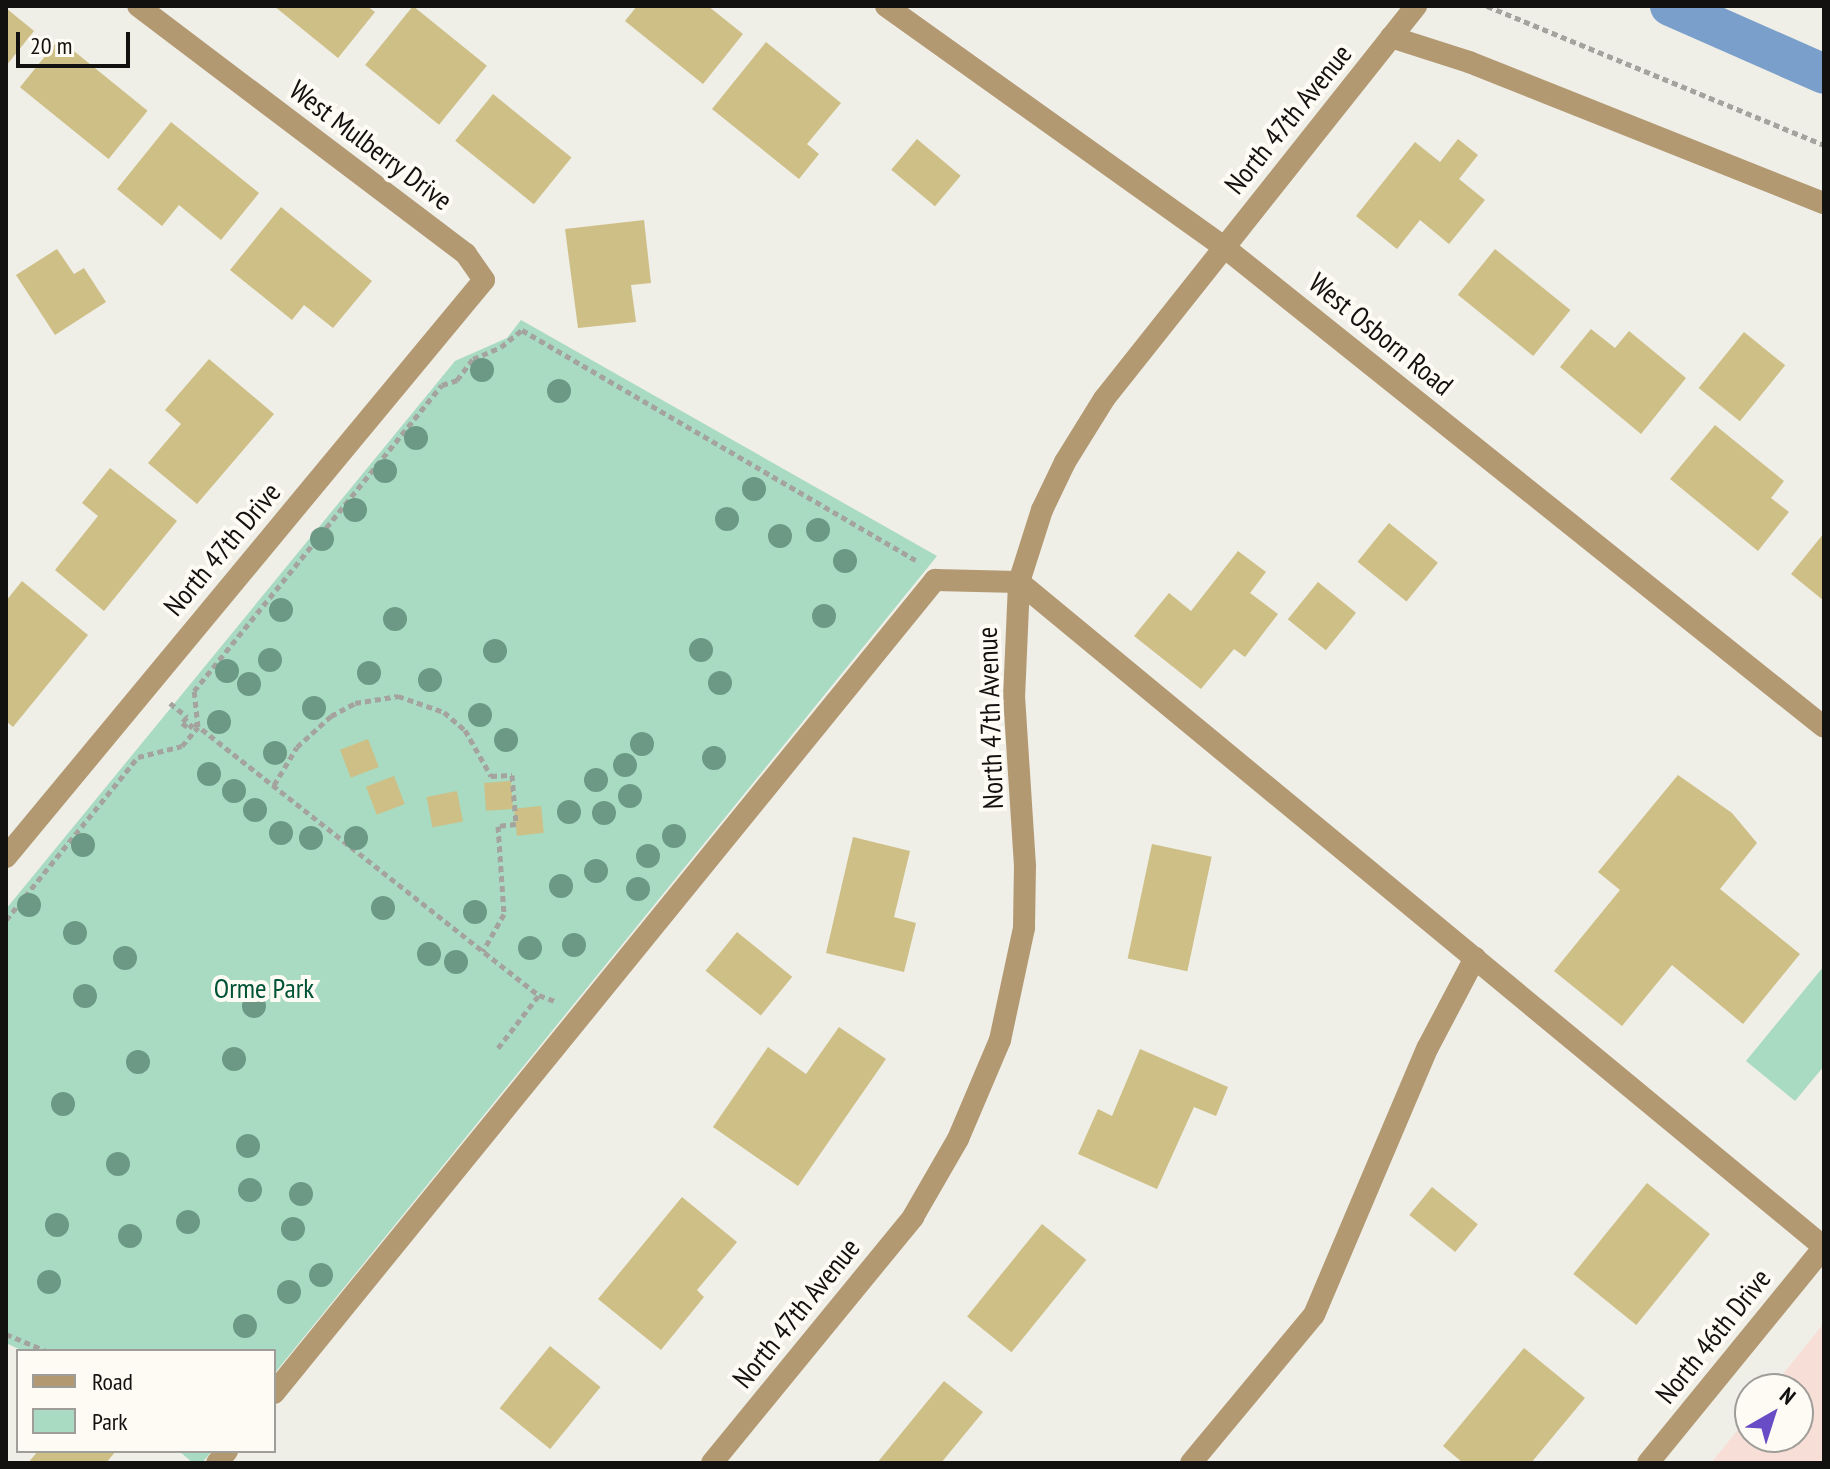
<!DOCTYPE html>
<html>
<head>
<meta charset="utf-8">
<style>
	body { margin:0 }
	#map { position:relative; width:1830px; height:1469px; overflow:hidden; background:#efeee7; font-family:"PT Sans Narrow",sans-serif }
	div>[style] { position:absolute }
	.education>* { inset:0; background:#f7ded6 }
	.green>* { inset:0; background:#a8dbc1 }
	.canal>* { height:40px; margin:-20px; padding:0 20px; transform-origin:20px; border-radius:20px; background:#7a9fcb }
	.building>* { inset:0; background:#cebf86; transform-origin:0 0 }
	.path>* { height:5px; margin-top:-2.5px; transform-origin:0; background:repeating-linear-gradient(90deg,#a4a39d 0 6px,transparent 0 10px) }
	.service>* { height:22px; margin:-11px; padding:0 11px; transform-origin:11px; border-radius:11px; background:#b29971 }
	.minor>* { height:22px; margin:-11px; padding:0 11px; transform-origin:11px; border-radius:11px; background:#b29971 }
	.tertiary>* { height:22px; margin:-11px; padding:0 11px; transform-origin:11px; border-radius:11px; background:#b29971 }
	.trees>* { width:24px; height:24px; margin:-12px; border-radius:50%; background:#6c9986 }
	span { translate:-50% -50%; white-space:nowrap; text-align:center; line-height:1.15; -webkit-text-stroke:8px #fdfbf4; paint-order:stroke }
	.street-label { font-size:28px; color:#12110f }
	.park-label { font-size:28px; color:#005336 }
	.frame { position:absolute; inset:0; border:8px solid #12110f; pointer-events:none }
	.legend { position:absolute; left:16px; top:1349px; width:260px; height:104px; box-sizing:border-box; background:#fdfbf4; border:2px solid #9f9d98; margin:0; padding:10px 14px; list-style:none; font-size:24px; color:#12110f }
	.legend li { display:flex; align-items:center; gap:16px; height:40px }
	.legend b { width:40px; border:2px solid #9f9d98 }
	.north { position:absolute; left:1734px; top:1373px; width:80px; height:80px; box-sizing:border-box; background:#fdfbf4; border:2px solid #9f9d98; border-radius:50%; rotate:39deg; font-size:22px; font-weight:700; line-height:32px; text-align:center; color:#12110f }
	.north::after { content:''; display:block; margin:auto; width:28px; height:36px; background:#684cc5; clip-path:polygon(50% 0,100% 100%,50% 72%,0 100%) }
	.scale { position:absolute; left:16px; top:32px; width:114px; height:36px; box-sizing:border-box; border:4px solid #12110f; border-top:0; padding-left:10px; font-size:24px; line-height:28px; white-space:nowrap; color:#12110f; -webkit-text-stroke:6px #fdfbf4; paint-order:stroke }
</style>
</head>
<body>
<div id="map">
	<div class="education">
		<i style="clip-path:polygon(1824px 1323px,1824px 1463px,1711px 1463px,1750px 1415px,1750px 1437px,1798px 1437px,1798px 1389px,1771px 1389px)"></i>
	</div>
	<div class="green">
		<i style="clip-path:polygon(521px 320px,937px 556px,274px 1374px,274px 1351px,23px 1351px,6px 1343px,6px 909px,455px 361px,507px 338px)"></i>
		<i style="clip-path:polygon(1824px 966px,1824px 1066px,1795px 1101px,1746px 1061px)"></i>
		<i style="clip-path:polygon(179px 1451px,212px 1451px,202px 1463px,193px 1463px)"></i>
	</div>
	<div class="canal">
		<i style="left:1670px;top:6px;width:168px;rotate:23.8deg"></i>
	</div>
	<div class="building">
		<i style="clip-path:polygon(274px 6px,367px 6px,375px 12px,338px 58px)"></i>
		<i style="left:413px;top:6px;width:95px;height:76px;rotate:39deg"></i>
		<i style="clip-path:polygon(637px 6px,708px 6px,743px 34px,703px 84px,625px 21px)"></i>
		<i style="clip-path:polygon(6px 8px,34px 31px,6px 66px)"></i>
		<i style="left:59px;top:39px;width:114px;height:62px;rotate:39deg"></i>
		<i style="clip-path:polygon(766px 42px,841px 103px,807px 144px,819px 154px,799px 179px,712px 109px)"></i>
		<i style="left:493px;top:94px;width:101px;height:60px;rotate:39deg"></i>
		<i style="clip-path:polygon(171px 122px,259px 193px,221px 240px,179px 205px,162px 226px,117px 189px)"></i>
		<i style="left:917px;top:139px;width:57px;height:40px;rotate:40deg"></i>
		<i style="clip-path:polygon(1458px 139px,1478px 155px,1459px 179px,1485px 200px,1449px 244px,1420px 220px,1397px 249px,1356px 216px,1415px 142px,1440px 162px)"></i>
		<i style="clip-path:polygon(281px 207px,372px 281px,333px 328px,304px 305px,292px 320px,230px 270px)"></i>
		<i style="clip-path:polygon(644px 220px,651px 283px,631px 285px,636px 322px,578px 328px,565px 229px)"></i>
		<i style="clip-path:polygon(57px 249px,74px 274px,84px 268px,106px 302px,55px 335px,16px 275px)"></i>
		<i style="left:1495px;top:249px;width:97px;height:59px;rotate:39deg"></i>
		<i style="clip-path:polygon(1591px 329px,1615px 348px,1629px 331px,1686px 378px,1641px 434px,1560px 367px)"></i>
		<i style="left:1744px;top:332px;width:53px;height:72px;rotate:39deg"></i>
		<i style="clip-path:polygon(209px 359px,274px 414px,197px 504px,148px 463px,181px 424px,165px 410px)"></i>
		<i style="clip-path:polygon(1715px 425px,1784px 481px,1771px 498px,1789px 512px,1758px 551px,1670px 479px)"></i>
		<i style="clip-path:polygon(110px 468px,177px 521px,104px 611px,55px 570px,98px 516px,82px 503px)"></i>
		<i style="left:1389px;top:523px;width:63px;height:50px;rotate:39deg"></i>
		<i style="clip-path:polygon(1824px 533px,1824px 601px,1791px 574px)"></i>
		<i style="clip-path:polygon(1238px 551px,1266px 572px,1250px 593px,1278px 614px,1245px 657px,1234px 649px,1201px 689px,1134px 636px,1169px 593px,1191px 611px)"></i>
		<i style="clip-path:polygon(22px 581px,88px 635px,13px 727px,6px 721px,6px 601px)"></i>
		<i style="left:1318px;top:582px;width:49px;height:48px;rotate:39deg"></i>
		<i style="left:368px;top:739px;width:30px;height:30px;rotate:69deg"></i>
		<i style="clip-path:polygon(1678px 775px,1732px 813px,1757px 843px,1720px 889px,1800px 954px,1743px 1024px,1672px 965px,1622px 1026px,1554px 971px,1620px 890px,1598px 872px)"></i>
		<i style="left:394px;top:776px;width:30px;height:30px;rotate:69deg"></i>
		<i style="left:511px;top:781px;width:28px;height:27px;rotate:86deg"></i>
		<i style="left:457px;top:791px;width:31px;height:31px;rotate:79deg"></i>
		<i style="left:541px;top:806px;width:27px;height:27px;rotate:84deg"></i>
		<i style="clip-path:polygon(853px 837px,910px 851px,894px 917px,916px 923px,904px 972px,826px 953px)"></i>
		<i style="left:1152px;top:844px;width:61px;height:117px;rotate:12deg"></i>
		<i style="left:737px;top:932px;width:71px;height:50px;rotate:39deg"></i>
		<i style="clip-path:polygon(839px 1027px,886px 1059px,798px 1186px,713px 1127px,768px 1047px,806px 1074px)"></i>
		<i style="clip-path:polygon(1140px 1049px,1228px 1087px,1216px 1116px,1194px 1107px,1157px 1189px,1078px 1154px,1098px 1109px,1112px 1116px)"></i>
		<i style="left:1647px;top:1183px;width:81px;height:117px;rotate:39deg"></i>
		<i style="left:1432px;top:1187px;width:59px;height:36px;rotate:39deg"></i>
		<i style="clip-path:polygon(682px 1197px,737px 1242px,697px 1290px,704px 1297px,661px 1350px,598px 1299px)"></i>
		<i style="left:1042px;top:1224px;width:57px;height:119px;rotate:39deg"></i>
		<i style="left:550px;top:1346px;width:65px;height:80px;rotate:39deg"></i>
		<i style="clip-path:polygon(1524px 1348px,1585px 1398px,1531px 1463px,1463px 1463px,1443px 1446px)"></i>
		<i style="clip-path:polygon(944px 1381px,983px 1412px,941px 1463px,877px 1463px)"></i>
		<i style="clip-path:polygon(38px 1451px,116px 1451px,106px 1463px,28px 1463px)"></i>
	</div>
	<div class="path">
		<i style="left:1487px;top:6px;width:365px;rotate:22.4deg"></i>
		<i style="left:170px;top:703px;width:22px;rotate:39deg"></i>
		<i style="left:187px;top:717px;width:8px;rotate:130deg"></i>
		<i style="left:182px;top:723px;width:9px;rotate:36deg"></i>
		<i style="left:189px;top:728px;width:7px;rotate:-45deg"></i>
		<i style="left:194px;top:723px;width:439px;rotate:38.3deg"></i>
		<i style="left:539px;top:995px;width:17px;rotate:21deg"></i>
		<i style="left:274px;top:785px;width:44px;rotate:-58.8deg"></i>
		<i style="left:297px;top:747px;width:46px;rotate:-42.4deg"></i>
		<i style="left:331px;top:716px;width:27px;rotate:-28deg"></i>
		<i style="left:355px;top:703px;width:44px;rotate:-9.2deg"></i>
		<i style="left:398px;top:696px;width:49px;rotate:19.2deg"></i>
		<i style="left:444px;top:712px;width:28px;rotate:41deg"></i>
		<i style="left:465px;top:730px;width:53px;rotate:60.5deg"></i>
		<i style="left:491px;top:776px;width:21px;rotate:-3deg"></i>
		<i style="left:512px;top:775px;width:49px;rotate:85.3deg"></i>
		<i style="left:516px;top:824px;width:18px;rotate:174deg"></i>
		<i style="left:498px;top:826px;width:88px;rotate:86.1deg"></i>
		<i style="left:504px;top:914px;width:43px;rotate:119.6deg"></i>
		<i style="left:6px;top:920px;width:210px;rotate:-51deg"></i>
		<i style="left:138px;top:757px;width:45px;rotate:-14deg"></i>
		<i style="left:182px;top:746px;width:25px;rotate:-50deg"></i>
		<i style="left:198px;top:727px;width:36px;rotate:-96deg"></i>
		<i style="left:194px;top:691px;width:394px;rotate:-51deg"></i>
		<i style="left:442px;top:385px;width:16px;rotate:-18deg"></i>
		<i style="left:457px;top:380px;width:26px;rotate:-53deg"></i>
		<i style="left:473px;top:359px;width:30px;rotate:-23deg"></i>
		<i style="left:501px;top:347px;width:27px;rotate:-39deg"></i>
		<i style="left:522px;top:330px;width:456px;rotate:30.3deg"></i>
		<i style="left:498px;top:1048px;width:67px;rotate:-52.3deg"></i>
		<i style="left:6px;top:1334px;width:43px;rotate:23deg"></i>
	</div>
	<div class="service">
		<i style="left:1391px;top:37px;width:82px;rotate:17.8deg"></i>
		<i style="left:1469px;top:62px;width:382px;rotate:21.7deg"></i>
		<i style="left:274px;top:1393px;width:1048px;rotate:-50.89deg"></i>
		<i style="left:935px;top:580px;width:84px;rotate:1.4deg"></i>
		<i style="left:1019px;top:582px;width:1044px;rotate:39.56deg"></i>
		<i style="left:217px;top:1463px;width:16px;rotate:-50deg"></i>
		<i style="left:1191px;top:1463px;width:192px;rotate:-50.3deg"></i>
		<i style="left:1314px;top:1315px;width:291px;rotate:-67deg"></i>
		<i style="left:1428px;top:1047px;width:101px;rotate:-62.2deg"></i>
	</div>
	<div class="minor">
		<i style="left:6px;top:857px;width:749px;rotate:-50.36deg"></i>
		<i style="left:484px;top:280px;width:32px;rotate:-125deg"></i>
		<i style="left:466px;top:254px;width:411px;rotate:-142.9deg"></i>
		<i style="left:1648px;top:1463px;width:279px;rotate:-50.8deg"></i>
	</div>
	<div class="tertiary">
		<i style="left:886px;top:6px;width:415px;rotate:35.5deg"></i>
		<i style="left:1224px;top:247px;width:768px;rotate:38.66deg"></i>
		<i style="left:712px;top:1463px;width:318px;rotate:-50.7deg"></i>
		<i style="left:913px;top:1217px;width:90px;rotate:-60deg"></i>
		<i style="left:958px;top:1139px;width:108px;rotate:-67deg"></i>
		<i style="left:1000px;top:1040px;width:115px;rotate:-77.9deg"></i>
		<i style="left:1024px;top:928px;width:62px;rotate:-89.1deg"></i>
		<i style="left:1025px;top:866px;width:168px;rotate:-93.7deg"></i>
		<i style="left:1014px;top:698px;width:116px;rotate:-87.5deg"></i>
		<i style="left:1019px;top:582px;width:76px;rotate:-72.3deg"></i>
		<i style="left:1042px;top:510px;width:53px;rotate:-64.4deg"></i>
		<i style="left:1065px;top:462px;width:74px;rotate:-58.2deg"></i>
		<i style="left:1104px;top:399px;width:502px;rotate:-51.55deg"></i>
	</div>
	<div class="trees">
		<i style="left:482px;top:370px"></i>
		<i style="left:559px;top:391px"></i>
		<i style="left:416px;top:438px"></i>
		<i style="left:385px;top:471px"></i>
		<i style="left:754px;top:489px"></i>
		<i style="left:355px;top:510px"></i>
		<i style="left:727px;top:519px"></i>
		<i style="left:818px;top:530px"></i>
		<i style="left:780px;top:536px"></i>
		<i style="left:322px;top:539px"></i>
		<i style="left:845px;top:561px"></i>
		<i style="left:281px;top:610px"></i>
		<i style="left:824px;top:616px"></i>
		<i style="left:395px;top:619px"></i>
		<i style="left:701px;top:650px"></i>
		<i style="left:495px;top:651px"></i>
		<i style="left:270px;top:660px"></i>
		<i style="left:227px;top:671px"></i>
		<i style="left:369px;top:673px"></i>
		<i style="left:430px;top:680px"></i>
		<i style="left:720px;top:683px"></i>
		<i style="left:249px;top:684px"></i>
		<i style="left:314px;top:708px"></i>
		<i style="left:480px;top:715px"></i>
		<i style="left:219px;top:722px"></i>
		<i style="left:506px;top:740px"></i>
		<i style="left:642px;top:744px"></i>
		<i style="left:275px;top:753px"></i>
		<i style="left:714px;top:758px"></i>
		<i style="left:625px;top:765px"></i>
		<i style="left:209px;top:774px"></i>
		<i style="left:596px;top:780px"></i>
		<i style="left:234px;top:791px"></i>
		<i style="left:630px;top:796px"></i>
		<i style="left:255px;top:810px"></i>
		<i style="left:569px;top:812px"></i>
		<i style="left:604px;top:813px"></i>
		<i style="left:281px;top:833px"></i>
		<i style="left:674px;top:836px"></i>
		<i style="left:311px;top:838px"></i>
		<i style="left:356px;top:838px"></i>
		<i style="left:83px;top:845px"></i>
		<i style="left:648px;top:856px"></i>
		<i style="left:596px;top:871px"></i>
		<i style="left:561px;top:886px"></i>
		<i style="left:638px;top:889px"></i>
		<i style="left:29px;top:905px"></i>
		<i style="left:383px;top:908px"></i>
		<i style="left:475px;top:912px"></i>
		<i style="left:75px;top:933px"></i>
		<i style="left:574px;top:945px"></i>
		<i style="left:530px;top:948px"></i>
		<i style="left:429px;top:954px"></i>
		<i style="left:125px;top:958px"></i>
		<i style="left:456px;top:962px"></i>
		<i style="left:85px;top:996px"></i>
		<i style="left:254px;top:1006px"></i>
		<i style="left:234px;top:1059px"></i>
		<i style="left:138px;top:1062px"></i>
		<i style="left:63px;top:1104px"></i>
		<i style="left:248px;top:1146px"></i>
		<i style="left:118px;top:1164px"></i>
		<i style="left:250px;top:1190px"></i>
		<i style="left:301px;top:1194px"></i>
		<i style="left:188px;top:1222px"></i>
		<i style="left:57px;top:1225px"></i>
		<i style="left:293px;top:1229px"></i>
		<i style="left:130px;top:1236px"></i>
		<i style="left:321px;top:1275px"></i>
		<i style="left:49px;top:1282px"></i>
		<i style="left:289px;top:1292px"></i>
		<i style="left:245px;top:1326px"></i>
	</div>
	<div class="street-label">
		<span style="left:1288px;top:119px;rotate:-51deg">North 47th Avenue</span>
		<span style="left:371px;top:145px;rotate:37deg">West Mulberry Drive</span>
		<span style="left:1381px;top:334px;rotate:39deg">West Osborn Road</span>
		<span style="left:222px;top:549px;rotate:-50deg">North 47th Drive</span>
		<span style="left:990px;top:718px;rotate:-92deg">North 47th Avenue</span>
		<span style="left:796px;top:1313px;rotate:-51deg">North 47th Avenue</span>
		<span style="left:1713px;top:1336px;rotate:-51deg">North 46th Drive</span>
	</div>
	<div class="park-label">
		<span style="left:264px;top:988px">Orme Park</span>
	</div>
	<div class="frame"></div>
	<ul class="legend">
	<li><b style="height:10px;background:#b29971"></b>Road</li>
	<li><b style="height:22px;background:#a8dbc1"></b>Park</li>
	</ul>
	<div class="north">N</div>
	<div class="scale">20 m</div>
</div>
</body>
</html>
